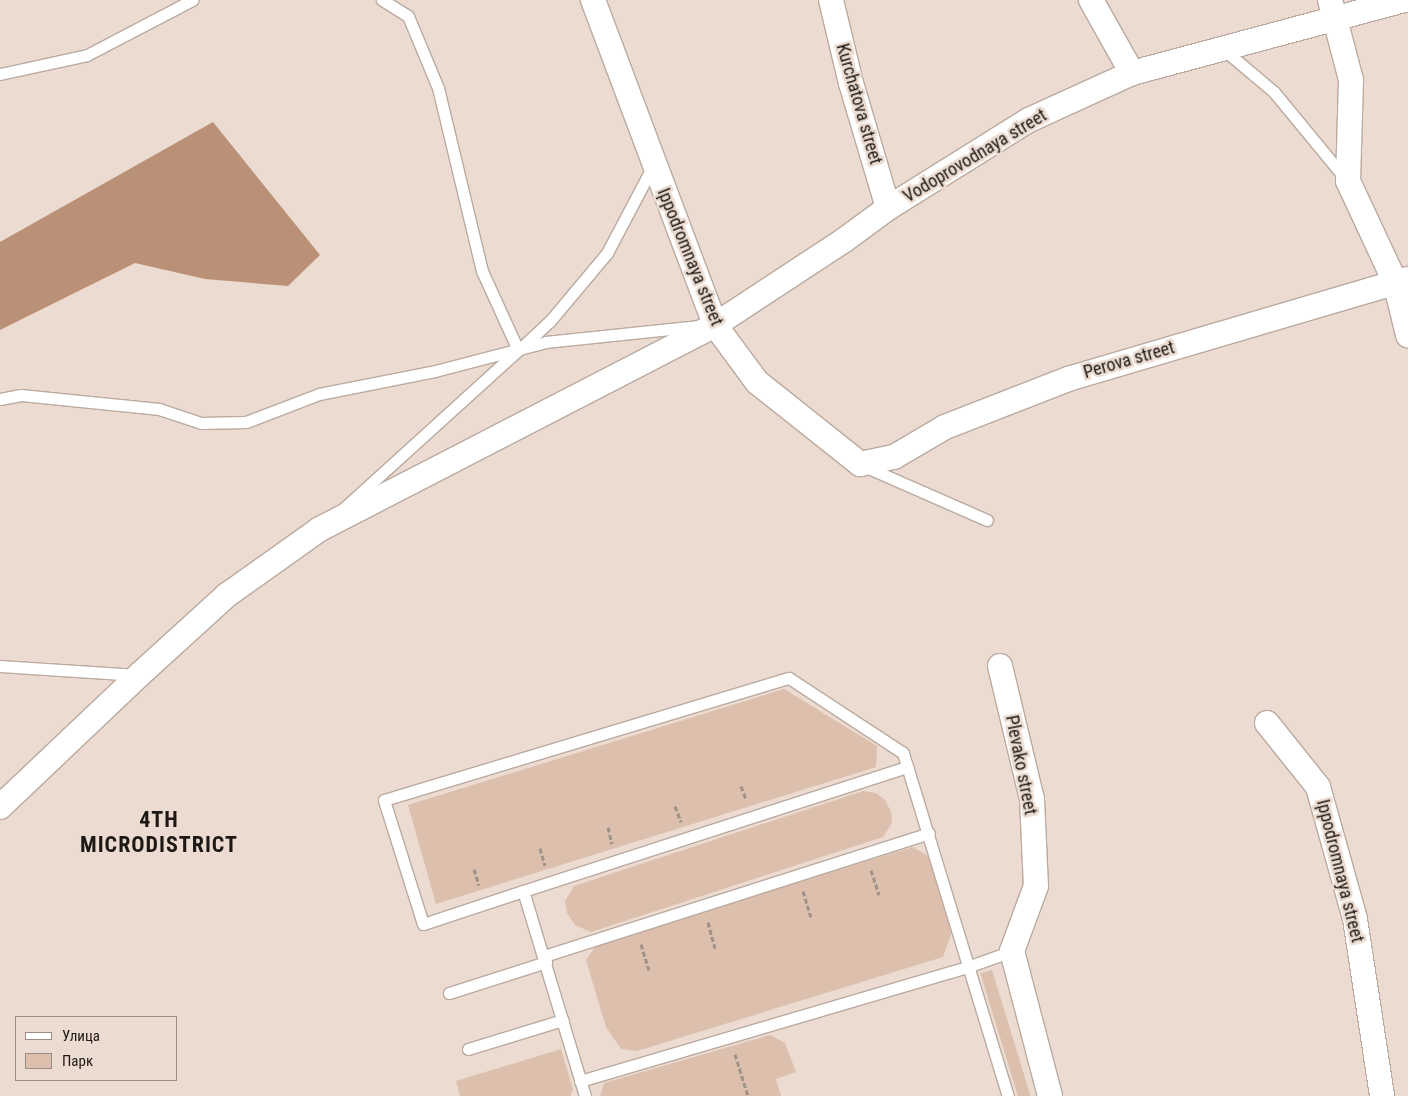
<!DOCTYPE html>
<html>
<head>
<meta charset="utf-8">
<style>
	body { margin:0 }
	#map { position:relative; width:1408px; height:1096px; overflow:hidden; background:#ebdbd0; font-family:"Roboto Condensed",sans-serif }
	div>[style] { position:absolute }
	.green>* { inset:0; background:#dcbfac; transform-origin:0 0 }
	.forest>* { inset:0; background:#ba9176 }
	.path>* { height:3px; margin-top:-1.5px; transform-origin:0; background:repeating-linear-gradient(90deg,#9f928a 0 5px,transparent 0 7.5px) }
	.roads { filter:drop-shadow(1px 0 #baaa9f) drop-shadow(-1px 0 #baaa9f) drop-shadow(0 1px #baaa9f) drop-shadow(0 -1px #baaa9f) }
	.lane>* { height:11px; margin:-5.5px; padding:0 5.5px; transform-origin:5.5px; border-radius:5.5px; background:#fff }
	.street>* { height:24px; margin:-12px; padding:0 12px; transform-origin:12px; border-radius:12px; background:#fff }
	span { translate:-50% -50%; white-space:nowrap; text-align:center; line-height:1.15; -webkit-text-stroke:5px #ebdbd0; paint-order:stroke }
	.street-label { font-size:18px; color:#1e1815 }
	.district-label { font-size:22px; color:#1e1815; font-weight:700; letter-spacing:1px }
	.legend { position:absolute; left:15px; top:1016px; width:162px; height:65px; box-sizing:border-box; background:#ebdbd0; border:1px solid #998d85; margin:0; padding:6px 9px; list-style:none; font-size:15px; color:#1e1815 }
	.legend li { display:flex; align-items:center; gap:10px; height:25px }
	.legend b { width:25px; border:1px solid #998d85 }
</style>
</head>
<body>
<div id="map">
	<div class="green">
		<i style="clip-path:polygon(784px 689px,877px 746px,876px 767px,436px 904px,408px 805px)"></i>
		<i style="clip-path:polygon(863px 791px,876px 793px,885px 800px,891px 812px,892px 823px,883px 837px,591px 932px,575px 925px,567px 913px,565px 901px,574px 886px)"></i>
		<i style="clip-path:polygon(913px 847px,931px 858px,953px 929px,943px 957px,637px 1051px,621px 1049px,606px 1027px,586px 960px,597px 944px)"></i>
		<i style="left:992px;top:970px;width:132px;height:12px;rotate:73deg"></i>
		<i style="clip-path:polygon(770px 1035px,785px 1043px,796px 1072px,776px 1079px,781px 1096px,600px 1096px,604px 1083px)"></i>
		<i style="clip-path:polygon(561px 1049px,573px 1090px,570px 1096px,460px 1096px,456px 1081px)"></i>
	</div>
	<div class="forest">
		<i style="clip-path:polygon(213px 122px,320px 255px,288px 286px,205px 279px,135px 263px,0 330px,0 242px)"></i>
	</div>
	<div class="path">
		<i style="left:741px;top:786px;width:14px;rotate:69deg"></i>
		<i style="left:675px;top:806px;width:17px;rotate:69deg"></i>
		<i style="left:608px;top:827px;width:17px;rotate:77deg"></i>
		<i style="left:540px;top:848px;width:18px;rotate:74deg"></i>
		<i style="left:474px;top:869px;width:17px;rotate:73deg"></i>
		<i style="left:871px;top:870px;width:26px;rotate:72deg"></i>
		<i style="left:803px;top:891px;width:27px;rotate:73deg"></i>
		<i style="left:708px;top:922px;width:27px;rotate:75deg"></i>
		<i style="left:641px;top:944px;width:27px;rotate:73deg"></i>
		<i style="left:735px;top:1054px;width:44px;rotate:72.8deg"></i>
	</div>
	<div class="roads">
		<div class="lane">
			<i style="left:1223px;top:49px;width:67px;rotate:40.1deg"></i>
			<i style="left:1274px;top:92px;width:112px;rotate:50.5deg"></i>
			<i style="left:0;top:74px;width:89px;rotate:-12.3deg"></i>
			<i style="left:87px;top:55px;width:119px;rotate:-27.6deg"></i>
			<i style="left:522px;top:347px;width:38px;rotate:-43deg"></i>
			<i style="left:550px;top:321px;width:89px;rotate:-50deg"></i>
			<i style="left:607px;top:253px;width:101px;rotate:-62.2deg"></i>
			<i style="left:0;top:399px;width:21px;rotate:-11deg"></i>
			<i style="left:21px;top:395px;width:139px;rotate:5.8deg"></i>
			<i style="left:159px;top:409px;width:44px;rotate:18.4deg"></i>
			<i style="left:201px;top:423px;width:45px;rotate:-1.3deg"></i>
			<i style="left:246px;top:422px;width:78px;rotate:-21deg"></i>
			<i style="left:319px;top:394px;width:118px;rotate:-11.2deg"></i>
			<i style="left:435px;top:371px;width:115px;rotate:-14.6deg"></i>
			<i style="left:546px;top:342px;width:153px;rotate:-6deg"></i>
			<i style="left:866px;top:467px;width:132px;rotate:23.7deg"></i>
			<i style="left:344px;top:508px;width:235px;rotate:-42.2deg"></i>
			<i style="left:518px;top:350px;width:87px;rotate:-114.5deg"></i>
			<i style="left:482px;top:271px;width:188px;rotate:-103.5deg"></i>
			<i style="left:438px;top:88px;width:78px;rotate:-112.6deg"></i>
			<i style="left:408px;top:16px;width:31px;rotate:-148deg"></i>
			<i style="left:0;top:666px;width:138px;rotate:3.7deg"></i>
			<i style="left:523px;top:891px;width:404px;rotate:-17.9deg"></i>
			<i style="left:544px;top:956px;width:404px;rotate:-17.7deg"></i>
			<i style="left:449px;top:993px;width:102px;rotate:-17.7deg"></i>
			<i style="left:468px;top:1049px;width:99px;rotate:-17deg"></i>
			<i style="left:580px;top:1081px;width:407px;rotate:-16.4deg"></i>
			<i style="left:970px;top:966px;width:45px;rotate:-19.7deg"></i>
			<i style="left:585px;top:1096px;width:214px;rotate:-106.8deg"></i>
			<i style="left:523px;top:891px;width:105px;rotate:161.7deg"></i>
			<i style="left:423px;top:924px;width:130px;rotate:-107.5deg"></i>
			<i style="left:384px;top:800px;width:423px;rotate:-16.8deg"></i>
			<i style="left:789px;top:678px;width:136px;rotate:33.3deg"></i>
			<i style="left:903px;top:753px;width:359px;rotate:73deg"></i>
		</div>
		<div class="street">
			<i style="left:593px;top:0;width:347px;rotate:69.4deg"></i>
			<i style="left:715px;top:325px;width:71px;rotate:53.6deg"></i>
			<i style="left:757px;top:382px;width:132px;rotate:38.5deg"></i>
			<i style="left:860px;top:464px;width:35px;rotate:-12deg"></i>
			<i style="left:894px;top:457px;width:59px;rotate:-30.5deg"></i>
			<i style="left:945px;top:427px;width:135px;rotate:-21.3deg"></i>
			<i style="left:1071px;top:378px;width:351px;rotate:-16.4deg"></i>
			<i style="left:831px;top:0;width:85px;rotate:76.5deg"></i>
			<i style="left:851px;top:83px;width:130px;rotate:73.5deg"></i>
			<i style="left:1091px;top:0;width:84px;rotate:60.7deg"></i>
			<i style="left:1330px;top:0;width:83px;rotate:75.3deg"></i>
			<i style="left:1351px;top:80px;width:101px;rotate:91.7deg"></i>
			<i style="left:1348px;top:181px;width:111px;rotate:65deg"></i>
			<i style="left:1395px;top:282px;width:55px;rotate:76.2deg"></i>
			<i style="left:1000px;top:666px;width:137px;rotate:76.5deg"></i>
			<i style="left:1032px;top:799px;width:87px;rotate:87.4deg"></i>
			<i style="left:1036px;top:886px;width:69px;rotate:110.3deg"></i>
			<i style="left:1012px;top:951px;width:150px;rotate:75.3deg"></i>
			<i style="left:1267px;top:723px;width:82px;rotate:51.4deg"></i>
			<i style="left:1318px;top:787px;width:137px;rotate:74.3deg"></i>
			<i style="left:1355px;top:919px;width:179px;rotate:81.3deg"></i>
			<i style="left:0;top:807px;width:192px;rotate:-43.5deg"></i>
			<i style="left:139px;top:675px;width:119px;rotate:-42.3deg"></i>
			<i style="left:227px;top:595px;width:114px;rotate:-35.4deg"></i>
			<i style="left:320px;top:529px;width:445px;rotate:-27.3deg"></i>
			<i style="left:715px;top:325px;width:153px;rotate:-33.3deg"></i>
			<i style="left:843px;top:241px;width:56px;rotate:-36.3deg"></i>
			<i style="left:888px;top:208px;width:166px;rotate:-32deg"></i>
			<i style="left:1029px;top:120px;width:113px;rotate:-24.5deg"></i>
			<i style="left:1132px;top:73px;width:283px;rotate:-15deg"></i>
		</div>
	</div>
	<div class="street-label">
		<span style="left:859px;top:104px;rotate:74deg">Kurchatova street</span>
		<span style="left:975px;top:156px;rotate:-31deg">Vodoprovodnaya street</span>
		<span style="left:690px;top:257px;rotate:68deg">Ippodromnaya street</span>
		<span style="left:1129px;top:360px;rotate:-16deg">Perova street</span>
		<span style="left:1021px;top:765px;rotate:79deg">Plevako street</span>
		<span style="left:1340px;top:871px;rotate:76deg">Ippodromnaya street</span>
	</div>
	<div class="district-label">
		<span style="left:159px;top:832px">4TH<br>MICRODISTRICT</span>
	</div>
	<ul class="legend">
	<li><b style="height:6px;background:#fff"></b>Улица</li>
	<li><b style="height:14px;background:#dcbfac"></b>Парк</li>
	</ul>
</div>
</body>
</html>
